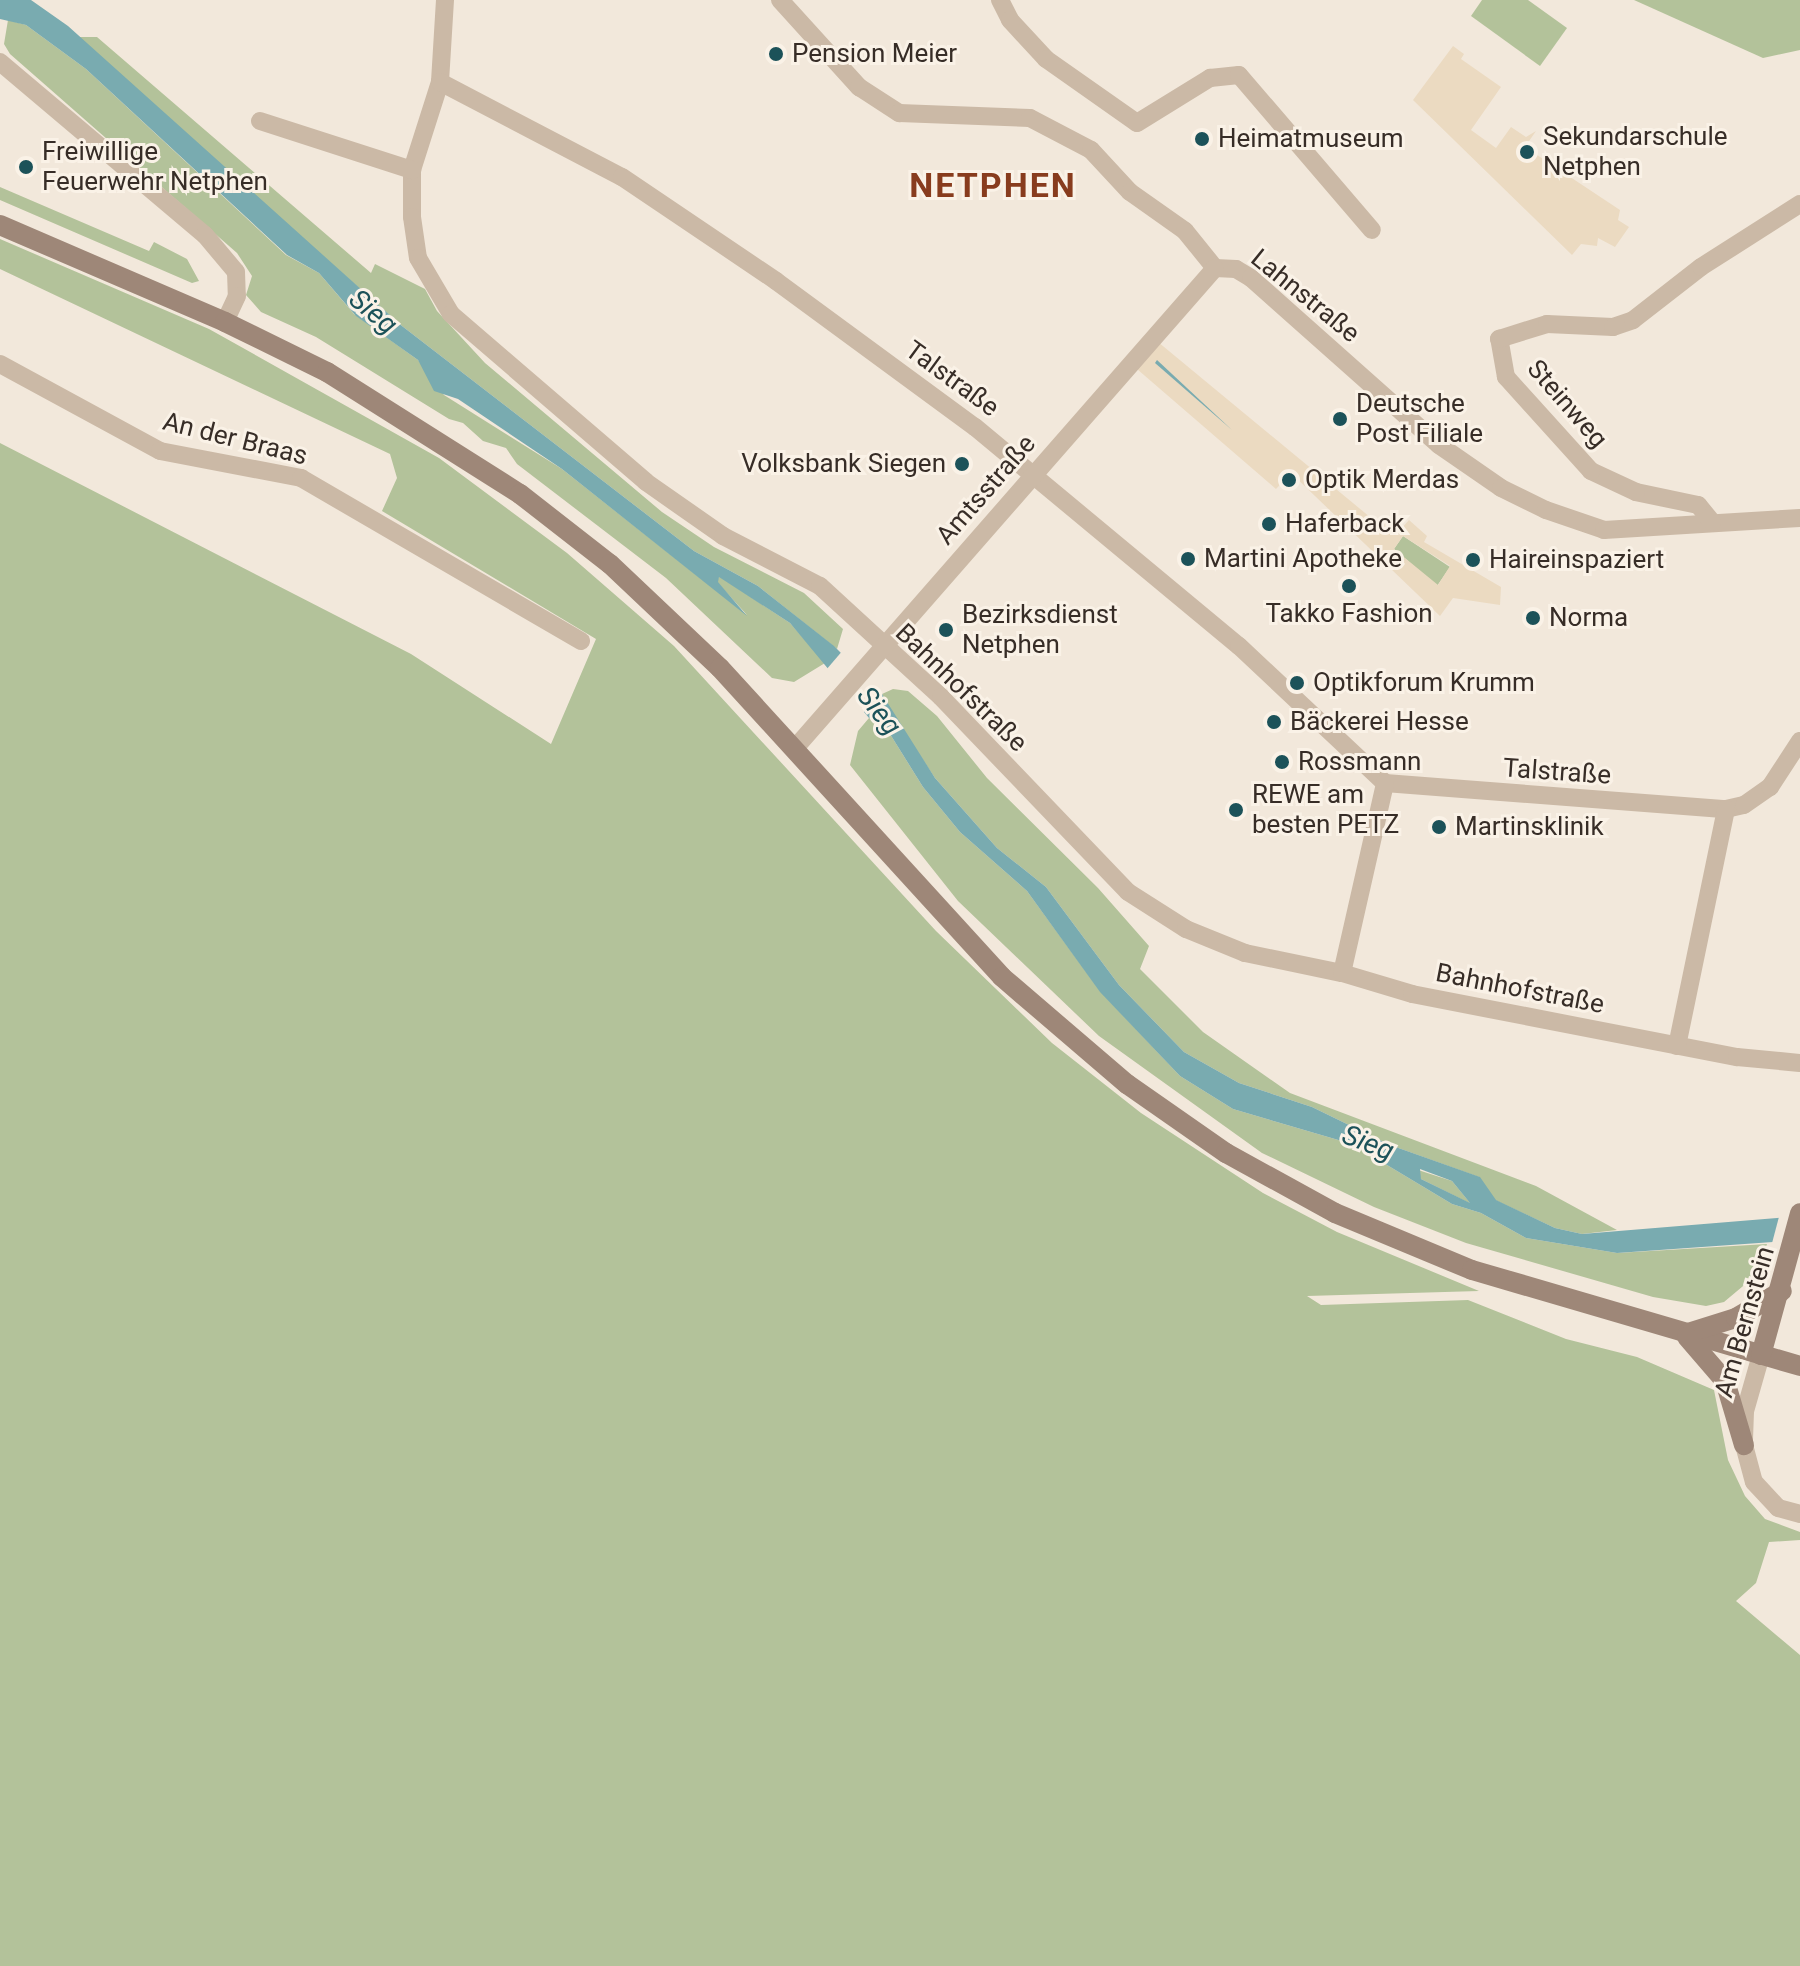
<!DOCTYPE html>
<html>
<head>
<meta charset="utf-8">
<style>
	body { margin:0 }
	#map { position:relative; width:1800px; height:1966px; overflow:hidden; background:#f2e8db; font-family:Roboto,sans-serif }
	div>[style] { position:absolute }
	.green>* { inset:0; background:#b3c29a }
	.plaza>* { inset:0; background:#ebdac1 }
	.water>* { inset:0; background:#79abb0 }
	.pier>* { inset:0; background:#f2e8db }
	.street>* { height:18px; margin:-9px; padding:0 9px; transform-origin:9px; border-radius:9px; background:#cbb9a6 }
	.secondary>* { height:20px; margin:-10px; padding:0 10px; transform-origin:10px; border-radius:10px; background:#9e8778 }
	.dots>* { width:22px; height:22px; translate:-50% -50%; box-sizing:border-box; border:4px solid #faf2e7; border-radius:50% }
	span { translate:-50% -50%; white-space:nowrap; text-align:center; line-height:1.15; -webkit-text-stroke:6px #faf2e7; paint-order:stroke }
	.poi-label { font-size:26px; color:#372d27 }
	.left { translate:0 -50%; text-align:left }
	.right { translate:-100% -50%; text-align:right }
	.street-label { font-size:26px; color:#372d27 }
	.water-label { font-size:28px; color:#1c5259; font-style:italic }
	.district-label { font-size:34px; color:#883c1e; font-weight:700; letter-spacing:2px }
</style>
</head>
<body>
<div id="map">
	<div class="green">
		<i style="clip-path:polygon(1482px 0,1528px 0,1567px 28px,1540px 66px,1471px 16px)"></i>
		<i style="clip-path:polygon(1634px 0,1800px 0,1800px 50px,1763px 58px)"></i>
		<i style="clip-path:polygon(8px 20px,26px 25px,86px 69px,286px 255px,319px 273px,354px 314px,418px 360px,444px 395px,562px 469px,747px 615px,717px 582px,719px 576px,790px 623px,825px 663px,794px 682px,772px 678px,666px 578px,517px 464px,506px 448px,483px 441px,463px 423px,449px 419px,316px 337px,261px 312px,246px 295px,252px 276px,237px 253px,10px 54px,4px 44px)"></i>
		<i style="clip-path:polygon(75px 37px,97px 37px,371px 273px,375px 264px,425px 289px,437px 311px,485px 363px,662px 512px,714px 547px,804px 593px,843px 629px,837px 649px,758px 586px,694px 551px,402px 326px)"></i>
		<i style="clip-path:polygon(0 187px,149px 251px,154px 242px,187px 259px,199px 281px,192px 283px,0 200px)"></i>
		<i style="clip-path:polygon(0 239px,209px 329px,439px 458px,567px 553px,674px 646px,936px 931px,1052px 1043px,1141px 1113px,1263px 1193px,1337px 1232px,1479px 1291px,1307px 1296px,1321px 1305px,1468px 1300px,1566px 1339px,1637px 1357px,1714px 1390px,1728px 1460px,1745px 1496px,1765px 1519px,1800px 1532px,1800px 1540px,1769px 1542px,1756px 1583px,1736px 1601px,1800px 1655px,1800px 1966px,0 1966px,0 443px,411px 654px,551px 744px,596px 639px,382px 511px,397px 478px,390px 454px,0 269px)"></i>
		<i style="clip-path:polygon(1403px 536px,1450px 567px,1437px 586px,1394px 549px)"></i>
		<i style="clip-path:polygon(893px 689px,908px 691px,937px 716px,987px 778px,1098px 888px,1149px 946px,1140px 969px,1203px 1032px,1290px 1093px,1536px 1186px,1617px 1230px,1582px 1234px,1555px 1228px,1495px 1200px,1479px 1177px,1390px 1145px,1312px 1107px,1239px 1083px,1184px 1052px,1119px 985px,1046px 887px,997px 848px,935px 778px,885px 703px,882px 694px)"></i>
		<i style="clip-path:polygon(869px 718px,885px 726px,923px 787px,960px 832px,1027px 891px,1100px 991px,1180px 1076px,1233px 1109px,1352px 1144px,1452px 1204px,1481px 1213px,1526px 1238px,1617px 1253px,1767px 1244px,1755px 1276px,1724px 1302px,1706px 1306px,1653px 1297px,1466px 1243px,1374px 1207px,1262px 1153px,1099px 1036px,958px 901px,850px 765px,858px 731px)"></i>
		<i style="clip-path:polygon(1415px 1169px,1452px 1181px,1471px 1204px,1421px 1179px)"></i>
	</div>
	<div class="plaza">
		<i style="clip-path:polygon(1453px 46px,1464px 54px,1461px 59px,1501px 87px,1471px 130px,1496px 148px,1511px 127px,1526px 137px,1536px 131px,1525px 147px,1620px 210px,1618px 220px,1629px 227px,1615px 247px,1598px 238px,1597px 246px,1581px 244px,1572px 255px,1413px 100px)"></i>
		<i style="clip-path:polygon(evenodd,1152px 337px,1382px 527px,1387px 521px,1399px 531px,1409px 520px,1427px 536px,1424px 542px,1501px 587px,1500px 605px,1453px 598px,1440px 616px,1291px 473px,1276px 489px,1130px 363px,1152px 337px,1403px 536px,1450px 566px,1438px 585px,1394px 549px,1403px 536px)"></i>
	</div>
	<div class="water">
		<i style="clip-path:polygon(evenodd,0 0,31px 0,68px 26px,402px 326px,694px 551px,758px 586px,834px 646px,882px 694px,935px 778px,997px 848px,1046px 887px,1119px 985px,1184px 1052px,1239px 1083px,1312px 1107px,1390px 1145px,1480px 1177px,1496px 1200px,1555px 1228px,1582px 1234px,1800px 1216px,1800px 1240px,1617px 1253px,1526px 1238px,1481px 1213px,1452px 1204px,1352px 1144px,1233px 1109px,1180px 1076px,1100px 992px,1027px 891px,960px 832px,923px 787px,885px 726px,869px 718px,790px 623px,719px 577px,718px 582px,747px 616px,562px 469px,458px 399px,434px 391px,418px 360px,356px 316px,319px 273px,287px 255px,86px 69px,26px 25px,0 19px,0 0,1420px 1169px,1452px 1181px,1470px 1203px,1421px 1179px,1420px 1169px)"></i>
		<i style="clip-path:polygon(1157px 360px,1232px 430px,1155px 363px)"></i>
	</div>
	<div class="pier">
		<i style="clip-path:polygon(844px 649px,880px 686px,862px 715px,826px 670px)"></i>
		<i style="clip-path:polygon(1800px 1212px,1800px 1244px,1771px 1247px,1780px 1213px)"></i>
	</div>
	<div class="street">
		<i style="left:445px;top:0;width:82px;rotate:93.5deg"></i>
		<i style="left:440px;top:82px;width:92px;rotate:107.7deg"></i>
		<i style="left:412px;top:170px;width:47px;rotate:90deg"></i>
		<i style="left:412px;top:217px;width:41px;rotate:81.7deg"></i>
		<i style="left:418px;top:258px;width:65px;rotate:59.5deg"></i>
		<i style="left:451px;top:314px;width:257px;rotate:40.7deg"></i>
		<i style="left:646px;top:482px;width:94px;rotate:35deg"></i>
		<i style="left:723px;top:536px;width:109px;rotate:27.3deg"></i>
		<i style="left:820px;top:586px;width:164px;rotate:42.5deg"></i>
		<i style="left:941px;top:697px;width:270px;rotate:46.2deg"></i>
		<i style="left:1128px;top:892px;width:69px;rotate:32.5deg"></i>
		<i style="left:1186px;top:929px;width:64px;rotate:22.1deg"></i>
		<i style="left:1245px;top:953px;width:99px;rotate:11.7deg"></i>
		<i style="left:1342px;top:973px;width:73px;rotate:16.7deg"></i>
		<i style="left:1412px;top:994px;width:331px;rotate:11deg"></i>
		<i style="left:1737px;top:1057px;width:63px;rotate:5.4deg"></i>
		<i style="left:780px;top:0;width:118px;rotate:47.8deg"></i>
		<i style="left:859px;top:87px;width:48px;rotate:33deg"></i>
		<i style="left:899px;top:113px;width:131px;rotate:2.2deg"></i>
		<i style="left:1030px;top:118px;width:69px;rotate:27.7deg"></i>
		<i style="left:1091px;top:150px;width:57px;rotate:47.1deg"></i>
		<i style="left:1130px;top:192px;width:67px;rotate:35.3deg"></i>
		<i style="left:1185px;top:231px;width:48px;rotate:51deg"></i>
		<i style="left:1215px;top:268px;width:21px;rotate:3deg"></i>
		<i style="left:1236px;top:269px;width:17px;rotate:31deg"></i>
		<i style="left:1251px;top:278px;width:251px;rotate:41.6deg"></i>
		<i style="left:1439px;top:445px;width:75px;rotate:34.7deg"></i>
		<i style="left:1501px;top:488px;width:50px;rotate:26.1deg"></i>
		<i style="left:1546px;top:510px;width:61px;rotate:19deg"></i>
		<i style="left:1604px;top:530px;width:196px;rotate:-3.5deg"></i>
		<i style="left:1000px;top:0;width:22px;rotate:63deg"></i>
		<i style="left:1010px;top:20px;width:53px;rotate:47.3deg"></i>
		<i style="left:1046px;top:59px;width:111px;rotate:35.1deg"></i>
		<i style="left:1137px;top:123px;width:86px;rotate:-31.7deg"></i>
		<i style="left:1210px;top:78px;width:29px;rotate:-6deg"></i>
		<i style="left:1239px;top:75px;width:204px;rotate:49.4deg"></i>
		<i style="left:0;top:62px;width:268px;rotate:40.2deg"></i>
		<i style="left:205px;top:235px;width:48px;rotate:50deg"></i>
		<i style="left:236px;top:272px;width:24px;rotate:88deg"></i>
		<i style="left:237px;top:296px;width:29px;rotate:115deg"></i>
		<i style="left:440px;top:82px;width:205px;rotate:27.6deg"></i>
		<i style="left:622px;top:177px;width:186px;rotate:34deg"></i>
		<i style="left:776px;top:281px;width:247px;rotate:36.3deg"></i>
		<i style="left:975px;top:427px;width:343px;rotate:39.7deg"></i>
		<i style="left:1239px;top:646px;width:200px;rotate:43.2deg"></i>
		<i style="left:1385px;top:783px;width:342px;rotate:4.4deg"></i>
		<i style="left:1726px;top:809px;width:18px;rotate:-13deg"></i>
		<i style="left:1744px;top:805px;width:32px;rotate:-35deg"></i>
		<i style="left:1770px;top:787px;width:55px;rotate:-56.9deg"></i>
		<i style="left:260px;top:121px;width:160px;rotate:17.9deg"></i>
		<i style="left:0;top:364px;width:182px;rotate:28.5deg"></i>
		<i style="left:160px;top:451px;width:144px;rotate:10.8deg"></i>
		<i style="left:301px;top:478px;width:324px;rotate:30.2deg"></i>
		<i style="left:1712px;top:522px;width:22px;rotate:-129deg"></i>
		<i style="left:1698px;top:505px;width:63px;rotate:-168.2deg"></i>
		<i style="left:1636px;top:492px;width:50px;rotate:-155deg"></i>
		<i style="left:1591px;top:471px;width:127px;rotate:-132.1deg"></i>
		<i style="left:1506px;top:377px;width:39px;rotate:-100deg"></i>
		<i style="left:1499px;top:339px;width:50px;rotate:-17.4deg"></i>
		<i style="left:1547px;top:324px;width:66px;rotate:2.6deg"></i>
		<i style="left:1613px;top:327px;width:21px;rotate:-19deg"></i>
		<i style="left:1633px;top:320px;width:86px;rotate:-37.9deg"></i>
		<i style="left:1701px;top:267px;width:117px;rotate:-32.5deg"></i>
		<i style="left:796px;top:747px;width:636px;rotate:-48.82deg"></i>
		<i style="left:1342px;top:973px;width:195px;rotate:-77.2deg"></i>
		<i style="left:1677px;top:1046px;width:242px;rotate:-78.3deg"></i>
		<i style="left:1761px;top:1355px;width:58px;rotate:105.9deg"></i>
		<i style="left:1745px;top:1411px;width:34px;rotate:92deg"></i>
		<i style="left:1744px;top:1445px;width:38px;rotate:75deg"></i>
		<i style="left:1754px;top:1482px;width:35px;rotate:47deg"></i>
		<i style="left:1778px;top:1508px;width:23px;rotate:15deg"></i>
	</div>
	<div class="secondary">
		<i style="left:0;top:225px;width:245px;rotate:23.3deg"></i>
		<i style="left:225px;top:322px;width:114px;rotate:26.1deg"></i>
		<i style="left:327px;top:372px;width:228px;rotate:32.3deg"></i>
		<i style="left:520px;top:494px;width:114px;rotate:37.9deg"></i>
		<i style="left:610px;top:564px;width:151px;rotate:43.4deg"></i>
		<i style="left:720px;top:668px;width:418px;rotate:47.6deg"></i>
		<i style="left:1002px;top:977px;width:165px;rotate:40.6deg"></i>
		<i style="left:1127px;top:1084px;width:121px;rotate:34.9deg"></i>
		<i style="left:1226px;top:1153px;width:124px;rotate:28.8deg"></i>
		<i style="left:1335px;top:1213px;width:148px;rotate:22.6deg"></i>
		<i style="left:1472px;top:1270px;width:342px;rotate:16.3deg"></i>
		<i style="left:1688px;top:1333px;width:50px;rotate:-17.4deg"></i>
		<i style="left:1736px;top:1318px;width:53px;rotate:-30.4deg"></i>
		<i style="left:1687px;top:1337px;width:58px;rotate:49.2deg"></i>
		<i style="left:1725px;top:1381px;width:67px;rotate:73.5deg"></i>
		<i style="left:1761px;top:1355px;width:147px;rotate:-74.6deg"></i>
	</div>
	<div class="dots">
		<i style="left:776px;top:54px;background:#1c5259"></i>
		<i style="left:1202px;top:139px;background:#1c5259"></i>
		<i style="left:1527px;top:152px;background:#1c5259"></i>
		<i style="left:26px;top:167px;background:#1c5259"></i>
		<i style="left:1340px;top:419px;background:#1c5259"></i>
		<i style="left:962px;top:464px;background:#1c5259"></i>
		<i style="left:1289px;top:480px;background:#1c5259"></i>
		<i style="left:1269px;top:524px;background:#1c5259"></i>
		<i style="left:1188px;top:559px;background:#1c5259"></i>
		<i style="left:1473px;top:560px;background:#1c5259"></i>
		<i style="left:1349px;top:586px;background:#1c5259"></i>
		<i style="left:1533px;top:618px;background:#1c5259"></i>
		<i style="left:946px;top:630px;background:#1c5259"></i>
		<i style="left:1297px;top:683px;background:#1c5259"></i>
		<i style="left:1274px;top:722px;background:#1c5259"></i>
		<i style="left:1282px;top:762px;background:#1c5259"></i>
		<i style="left:1236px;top:810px;background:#1c5259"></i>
		<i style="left:1439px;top:827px;background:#1c5259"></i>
	</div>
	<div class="poi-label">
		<span class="left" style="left:792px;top:54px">Pension Meier</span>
		<span class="left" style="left:1543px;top:152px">Sekundarschule<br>Netphen</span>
		<span class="left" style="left:1218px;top:139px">Heimatmuseum</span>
		<span class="left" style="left:42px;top:167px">Freiwillige<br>Feuerwehr Netphen</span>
		<span class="left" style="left:1356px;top:419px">Deutsche<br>Post Filiale</span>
		<span class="right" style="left:946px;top:464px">Volksbank Siegen</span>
		<span class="left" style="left:1305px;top:480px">Optik Merdas</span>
		<span class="left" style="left:1285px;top:524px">Haferback</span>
		<span class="left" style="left:1204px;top:559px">Martini Apotheke</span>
		<span class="left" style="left:1489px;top:560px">Haireinspaziert</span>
		<span style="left:1349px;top:614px">Takko Fashion</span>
		<span class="left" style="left:962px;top:630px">Bezirksdienst<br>Netphen</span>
		<span class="left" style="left:1549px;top:618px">Norma</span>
		<span class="left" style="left:1313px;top:683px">Optikforum Krumm</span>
		<span class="left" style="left:1290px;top:722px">Bäckerei Hesse</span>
		<span class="left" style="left:1298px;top:762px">Rossmann</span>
		<span class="left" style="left:1252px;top:810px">REWE am<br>besten PETZ</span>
		<span class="left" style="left:1455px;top:827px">Martinsklinik</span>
	</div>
	<div class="street-label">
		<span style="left:1305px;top:296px;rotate:39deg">Lahnstraße</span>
		<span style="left:952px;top:379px;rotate:36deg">Talstraße</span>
		<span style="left:1567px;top:404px;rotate:49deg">Steinweg</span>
		<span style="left:235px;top:439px;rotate:14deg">An der Braas</span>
		<span style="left:986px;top:490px;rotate:-49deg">Amtsstraße</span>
		<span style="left:961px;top:688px;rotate:44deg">Bahnhofstraße</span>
		<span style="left:1557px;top:772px;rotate:4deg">Talstraße</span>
		<span style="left:1520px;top:989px;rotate:11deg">Bahnhofstraße</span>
		<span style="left:1745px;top:1322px;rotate:-74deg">Am Bernstein</span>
	</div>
	<div class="water-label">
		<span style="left:373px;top:312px;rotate:40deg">Sieg</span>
		<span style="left:879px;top:711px;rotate:52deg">Sieg</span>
		<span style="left:1368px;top:1143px;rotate:21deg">Sieg</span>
	</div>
	<div class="district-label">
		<span style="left:993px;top:186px">NETPHEN</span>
	</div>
</div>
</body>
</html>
